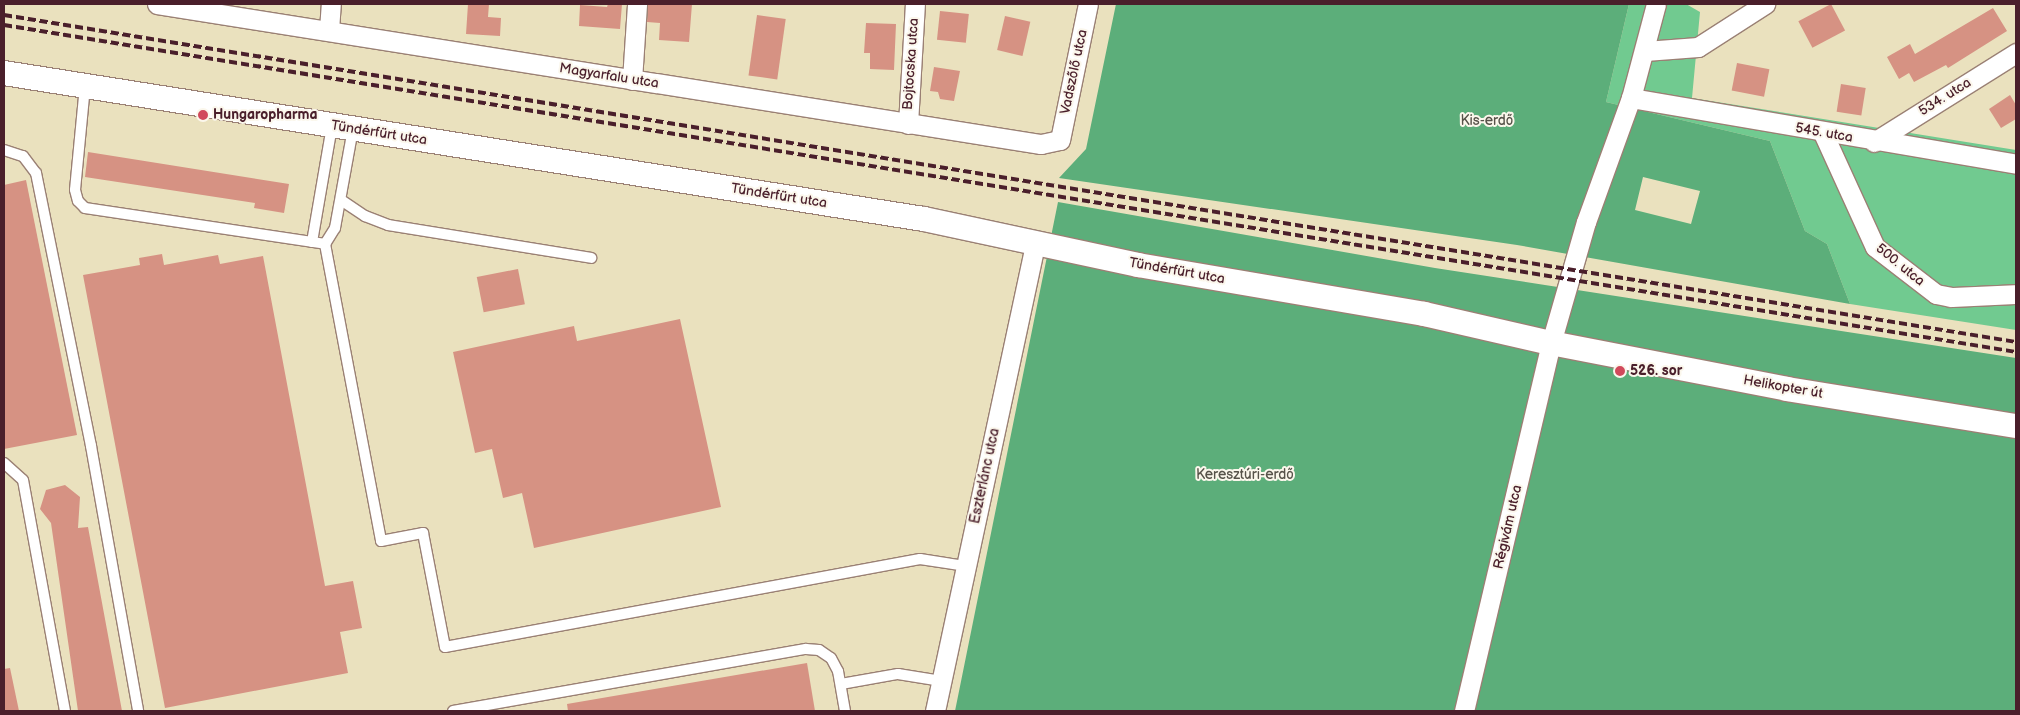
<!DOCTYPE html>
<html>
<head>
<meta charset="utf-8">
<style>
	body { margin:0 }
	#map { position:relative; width:2020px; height:715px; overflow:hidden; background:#eae1be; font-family:"Balsamiq Sans",sans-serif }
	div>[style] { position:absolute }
	.green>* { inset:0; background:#71ca90 }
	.forest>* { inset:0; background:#5cae7a }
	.building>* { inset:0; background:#d69283; transform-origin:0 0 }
	.roads { filter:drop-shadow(1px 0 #9a8074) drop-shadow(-1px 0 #9a8074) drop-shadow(0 1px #9a8074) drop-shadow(0 -1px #9a8074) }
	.service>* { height:10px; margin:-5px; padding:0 5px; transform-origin:5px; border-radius:5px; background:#fff }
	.minor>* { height:19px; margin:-9.5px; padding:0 9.5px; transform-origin:9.5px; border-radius:9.5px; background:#fff }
	.tertiary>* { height:24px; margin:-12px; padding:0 12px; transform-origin:12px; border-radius:12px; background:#fff }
	.rail>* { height:4px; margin-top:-2px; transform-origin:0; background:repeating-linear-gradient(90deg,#4a1f2b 0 8px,transparent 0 12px) }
	.dots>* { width:14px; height:14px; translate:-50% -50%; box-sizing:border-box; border:2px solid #fbf7ec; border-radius:50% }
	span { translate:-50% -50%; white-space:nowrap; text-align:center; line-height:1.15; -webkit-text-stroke:4px #fbf7ec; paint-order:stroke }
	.street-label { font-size:14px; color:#4a1f2b }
	.poi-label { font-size:14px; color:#4a1f2b; font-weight:700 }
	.left { translate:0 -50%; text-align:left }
	.park-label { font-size:14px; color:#565249 }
	.frame { position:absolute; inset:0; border:5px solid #4a1f2b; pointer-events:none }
</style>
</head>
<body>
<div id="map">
	<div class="green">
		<i style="clip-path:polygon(1629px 4px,1686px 4px,1700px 12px,1692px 98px,2016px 150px,2016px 330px,1850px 304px,1827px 244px,1805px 231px,1770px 141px,1606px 102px)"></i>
	</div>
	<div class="forest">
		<i style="clip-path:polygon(evenodd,1116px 4px,1629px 4px,1606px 102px,1770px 141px,1805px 231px,1827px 244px,1850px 304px,1517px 245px,1059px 178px,1086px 149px,1116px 4px,1643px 177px,1700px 191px,1691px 224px,1635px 210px,1643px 177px)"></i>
		<i style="clip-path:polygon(1058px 202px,1435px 268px,2016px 358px,2016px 711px,955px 711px)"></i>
	</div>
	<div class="building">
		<i style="clip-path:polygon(468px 4px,489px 4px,488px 17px,501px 18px,500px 36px,466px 34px)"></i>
		<i style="clip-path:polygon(608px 4px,622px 4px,620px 29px,579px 26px,580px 5px,607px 7px)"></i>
		<i style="clip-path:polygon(648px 4px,692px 4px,689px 42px,659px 40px,660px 23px,647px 22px)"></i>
		<i style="left:1831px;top:4px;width:30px;height:37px;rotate:62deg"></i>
		<i style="clip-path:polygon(1993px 8px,2007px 31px,1948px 68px,1946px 65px,1914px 82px,1909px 73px,1899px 79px,1887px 57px,1910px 44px,1915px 54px)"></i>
		<i style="left:940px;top:11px;width:29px;height:29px;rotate:6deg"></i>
		<i style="left:757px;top:15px;width:29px;height:61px;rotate:8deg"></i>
		<i style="left:1005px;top:16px;width:26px;height:35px;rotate:13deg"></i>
		<i style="clip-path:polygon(866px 23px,896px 24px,894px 70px,870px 69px,870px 53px,864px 53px)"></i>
		<i style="left:1737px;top:63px;width:33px;height:28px;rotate:11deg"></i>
		<i style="clip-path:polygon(934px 67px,960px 71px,954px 101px,940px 99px,938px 92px,930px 91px)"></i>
		<i style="left:1841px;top:84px;width:25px;height:28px;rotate:9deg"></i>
		<i style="clip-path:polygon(2010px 95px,2016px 105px,2016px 119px,2001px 128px,1989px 109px)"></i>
		<i style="clip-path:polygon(88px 152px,289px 184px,284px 213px,254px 208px,255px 203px,85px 177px)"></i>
		<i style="clip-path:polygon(26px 180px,77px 435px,4px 449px,4px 185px)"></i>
		<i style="clip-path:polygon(162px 254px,164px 265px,218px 255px,220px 264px,263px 256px,325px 586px,353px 581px,362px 628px,340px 632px,348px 673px,165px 708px,83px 275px,140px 265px,139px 258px)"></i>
		<i style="left:518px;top:269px;width:36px;height:42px;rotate:79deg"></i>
		<i style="clip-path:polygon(680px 319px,721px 507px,534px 548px,522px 493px,503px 498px,492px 449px,475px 453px,453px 352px,574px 326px,577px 341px)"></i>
		<i style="clip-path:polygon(65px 485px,80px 497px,78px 528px,88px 527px,122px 711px,78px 711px,51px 523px,40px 509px,46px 490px)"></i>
		<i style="clip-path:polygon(807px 663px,815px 711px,568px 711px,567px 704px)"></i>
		<i style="clip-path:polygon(10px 668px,19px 711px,4px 711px,4px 669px)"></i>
	</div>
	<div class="roads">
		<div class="service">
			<i style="left:85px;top:86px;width:104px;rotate:95.5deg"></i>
			<i style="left:75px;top:190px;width:11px;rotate:75deg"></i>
			<i style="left:78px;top:201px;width:10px;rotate:45deg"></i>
			<i style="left:85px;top:208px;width:243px;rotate:8.5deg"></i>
			<i style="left:325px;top:244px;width:302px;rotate:79.3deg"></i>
			<i style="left:381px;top:541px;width:43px;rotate:-10.8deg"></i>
			<i style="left:423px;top:533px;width:116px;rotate:79.1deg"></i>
			<i style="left:445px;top:647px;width:483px;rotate:-10.5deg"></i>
			<i style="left:920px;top:559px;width:47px;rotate:8.7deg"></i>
			<i style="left:4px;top:150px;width:20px;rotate:18deg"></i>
			<i style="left:23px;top:156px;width:21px;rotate:53deg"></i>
			<i style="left:36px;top:173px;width:278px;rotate:78.6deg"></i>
			<i style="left:91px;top:446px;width:269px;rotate:79.9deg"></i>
			<i style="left:341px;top:200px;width:29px;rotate:34deg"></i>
			<i style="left:365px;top:216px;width:25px;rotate:21deg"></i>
			<i style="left:388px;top:225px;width:206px;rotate:9.2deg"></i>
			<i style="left:312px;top:242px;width:118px;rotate:-80.2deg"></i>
			<i style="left:325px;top:244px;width:19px;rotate:-58deg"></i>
			<i style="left:335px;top:228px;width:101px;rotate:-79.7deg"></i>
			<i style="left:4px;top:463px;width:25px;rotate:42deg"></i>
			<i style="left:23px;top:480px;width:235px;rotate:79.7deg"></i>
			<i style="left:841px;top:684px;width:58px;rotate:-10deg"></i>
			<i style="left:898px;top:674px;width:44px;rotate:9.2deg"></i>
			<i style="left:453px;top:711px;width:358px;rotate:-10deg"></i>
			<i style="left:806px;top:649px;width:13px;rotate:4deg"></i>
			<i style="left:819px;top:650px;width:14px;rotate:34deg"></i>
			<i style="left:831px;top:658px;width:15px;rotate:62deg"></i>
			<i style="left:838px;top:671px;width:41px;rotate:80.1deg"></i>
		</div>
		<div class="minor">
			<i style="left:157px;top:4px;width:895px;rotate:9deg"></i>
			<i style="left:1041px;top:144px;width:19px;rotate:-12deg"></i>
			<i style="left:1060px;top:140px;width:139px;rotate:-78.4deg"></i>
			<i style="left:329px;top:30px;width:26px;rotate:-86deg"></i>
			<i style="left:1645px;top:51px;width:53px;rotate:-4.3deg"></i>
			<i style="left:1698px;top:47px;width:80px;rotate:-32.7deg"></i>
			<i style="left:632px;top:80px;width:76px;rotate:-86.2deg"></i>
			<i style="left:1631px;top:98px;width:391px;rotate:9.7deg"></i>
			<i style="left:908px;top:124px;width:120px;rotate:-86.7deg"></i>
			<i style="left:1823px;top:133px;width:125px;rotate:65.5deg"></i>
			<i style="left:1875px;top:247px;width:77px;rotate:37.6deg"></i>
			<i style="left:1936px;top:294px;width:15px;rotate:11deg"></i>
			<i style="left:1951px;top:297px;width:65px;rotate:-2.6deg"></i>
			<i style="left:1874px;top:142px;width:168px;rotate:-32.1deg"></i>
			<i style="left:935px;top:711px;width:481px;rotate:-77.9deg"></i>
			<i style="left:1464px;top:711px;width:378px;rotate:-76.7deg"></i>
			<i style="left:1551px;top:343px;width:126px;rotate:-73.9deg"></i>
			<i style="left:1586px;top:222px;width:132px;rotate:-70.1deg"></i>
			<i style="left:1631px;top:98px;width:97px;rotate:-75.1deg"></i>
		</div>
		<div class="tertiary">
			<i style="left:4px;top:73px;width:932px;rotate:9.02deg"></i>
			<i style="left:924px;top:219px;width:219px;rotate:12.1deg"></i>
			<i style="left:1138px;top:265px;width:290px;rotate:9.7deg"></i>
			<i style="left:1424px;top:314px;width:130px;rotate:12.9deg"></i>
			<i style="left:1551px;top:343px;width:240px;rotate:11deg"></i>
			<i style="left:1787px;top:389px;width:232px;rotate:9.2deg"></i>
		</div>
	</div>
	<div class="rail">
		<i style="left:4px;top:15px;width:2038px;rotate:9.23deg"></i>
		<i style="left:4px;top:25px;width:2038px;rotate:9.23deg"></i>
	</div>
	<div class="dots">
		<i style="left:203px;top:115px;background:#d1495b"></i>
		<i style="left:1620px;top:371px;background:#d1495b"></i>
	</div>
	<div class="street-label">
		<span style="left:911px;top:64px;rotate:-86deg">Bojtocska utca</span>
		<span style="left:1074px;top:72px;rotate:-78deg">Vadszőlő utca</span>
		<span style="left:609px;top:76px;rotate:9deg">Magyarfalu utca</span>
		<span style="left:1945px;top:97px;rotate:-32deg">534. utca</span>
		<span style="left:379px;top:133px;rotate:9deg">Tündérfürt utca</span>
		<span style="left:1824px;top:133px;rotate:10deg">545. utca</span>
		<span style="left:779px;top:196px;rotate:9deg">Tündérfürt utca</span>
		<span style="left:1900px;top:265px;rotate:39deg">500. utca</span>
		<span style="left:1177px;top:271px;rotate:10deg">Tündérfürt utca</span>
		<span style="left:1783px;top:387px;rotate:10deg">Helikopter út</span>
		<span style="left:985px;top:476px;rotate:-78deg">Eszterlánc utca</span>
		<span style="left:1508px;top:527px;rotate:-77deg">Régivám utca</span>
	</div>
	<div class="poi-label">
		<span class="left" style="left:213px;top:115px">Hungaropharma</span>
		<span class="left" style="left:1630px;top:371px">526. sor</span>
	</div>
	<div class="park-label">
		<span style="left:1487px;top:121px">Kis-erdő</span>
		<span style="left:1245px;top:475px">Keresztúri-erdő</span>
	</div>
	<div class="frame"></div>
</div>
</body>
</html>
